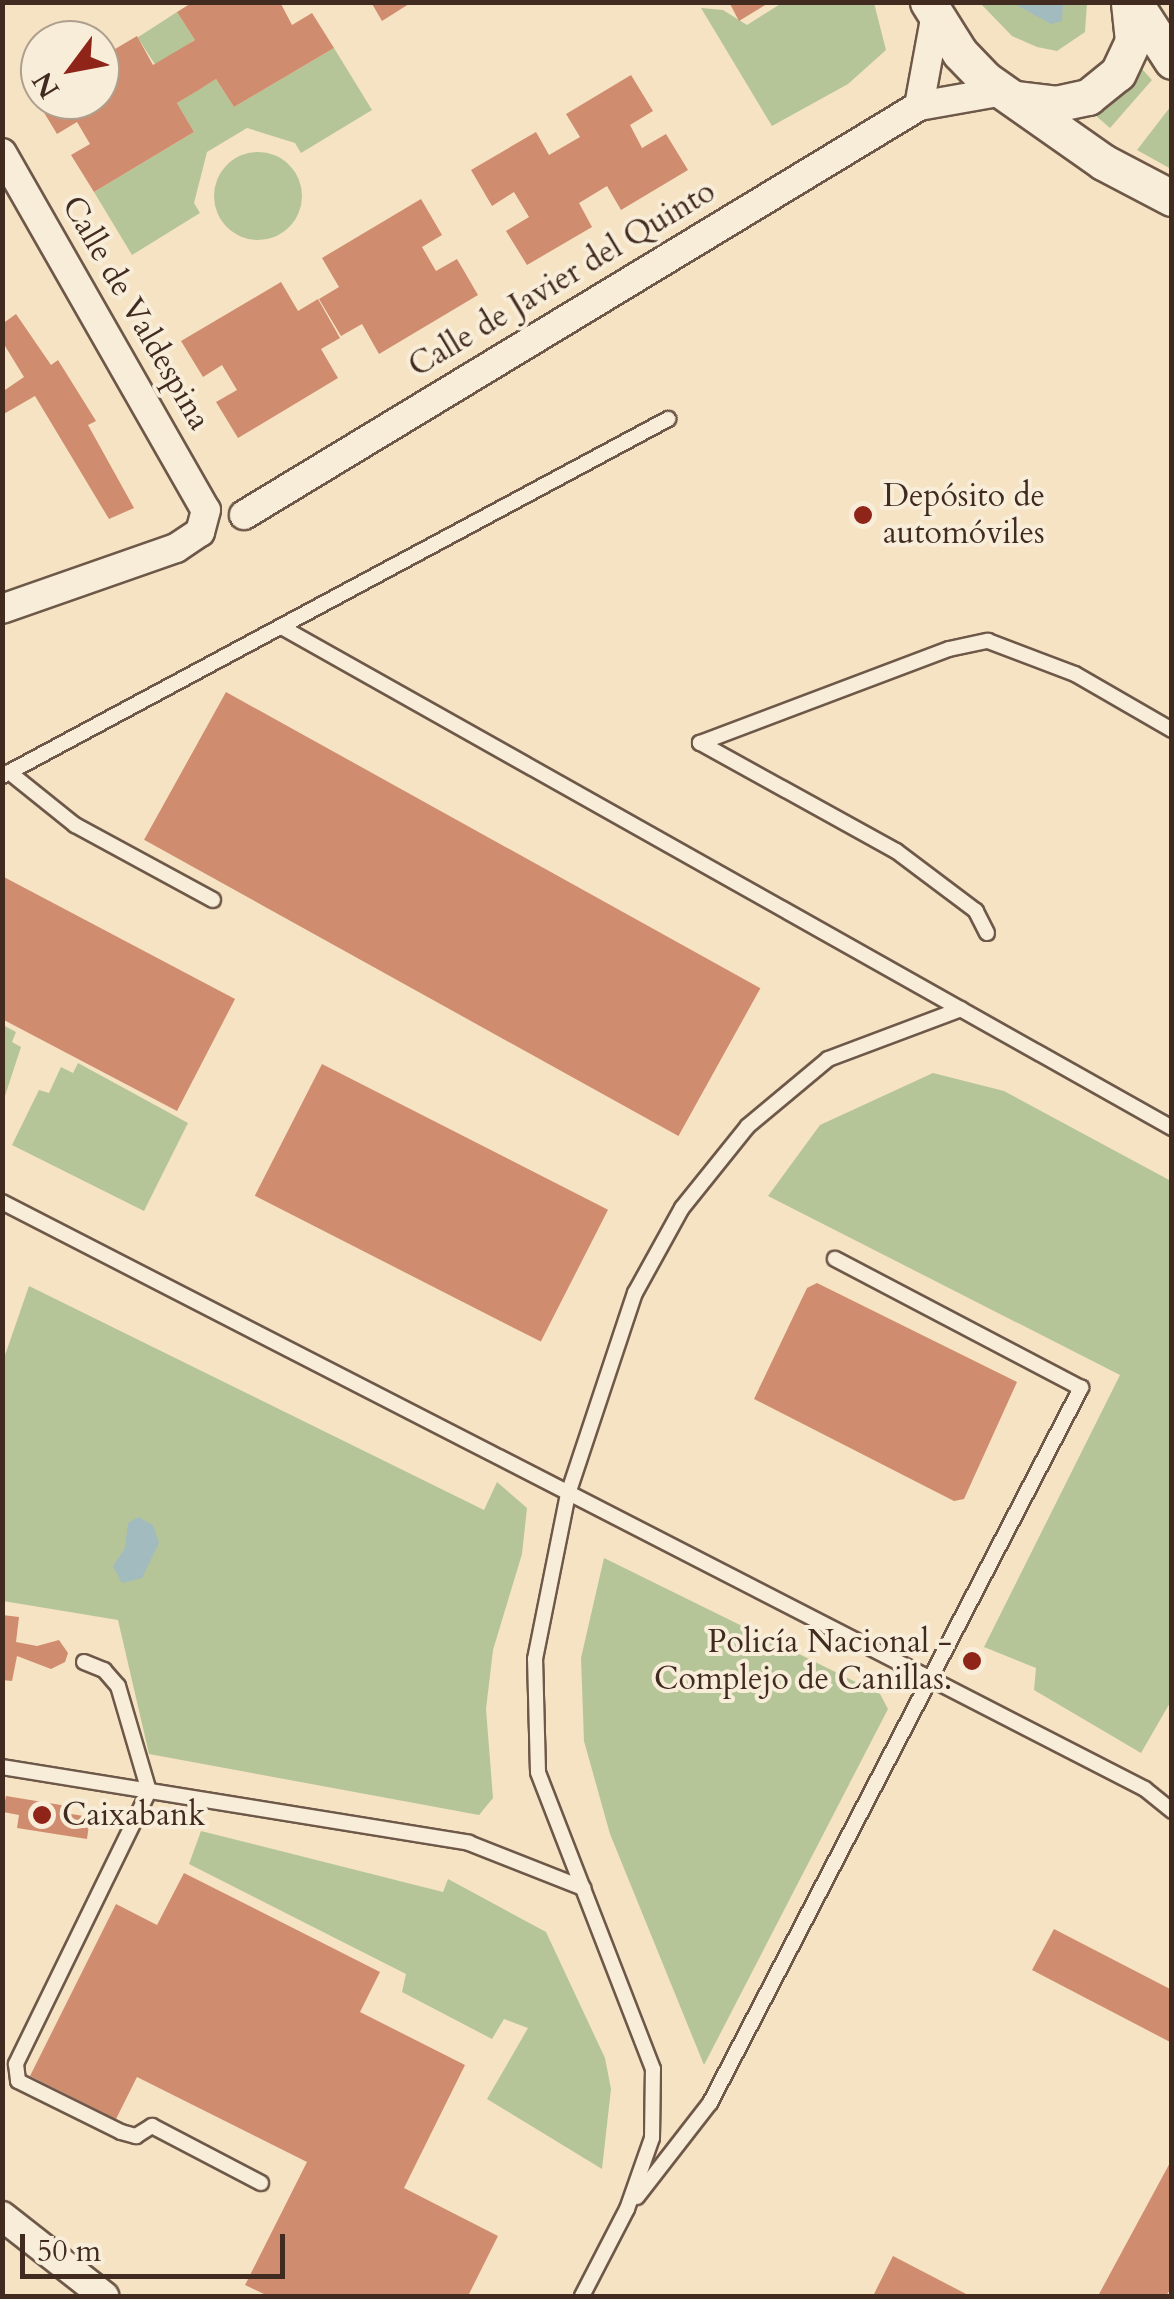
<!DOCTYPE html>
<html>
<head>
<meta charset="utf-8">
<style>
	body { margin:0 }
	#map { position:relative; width:1174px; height:2299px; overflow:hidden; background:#f5e3c3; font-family:Cardo,serif }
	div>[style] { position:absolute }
	.green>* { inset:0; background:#b6c598; transform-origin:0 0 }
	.round { border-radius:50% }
	.water>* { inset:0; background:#a2bbbf }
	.building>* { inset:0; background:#d08c6e; transform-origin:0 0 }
	.roads { filter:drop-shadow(2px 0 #6e5849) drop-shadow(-2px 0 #6e5849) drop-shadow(0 2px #6e5849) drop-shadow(0 -2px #6e5849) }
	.service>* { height:14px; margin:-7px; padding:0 7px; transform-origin:7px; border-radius:7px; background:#f8edd8 }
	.minor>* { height:28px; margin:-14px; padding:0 14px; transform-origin:14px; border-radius:14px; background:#f8edd8 }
	.tertiary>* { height:35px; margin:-17.5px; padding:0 17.5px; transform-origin:17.5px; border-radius:17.5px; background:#f8edd8 }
	.dots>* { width:28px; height:28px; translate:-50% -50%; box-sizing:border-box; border:5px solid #f8edd8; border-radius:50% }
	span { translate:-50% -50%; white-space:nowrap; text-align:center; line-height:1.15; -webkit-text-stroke:8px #f8edd8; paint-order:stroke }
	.street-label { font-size:32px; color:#412a20 }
	.poi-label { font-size:32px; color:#412a20 }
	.left { translate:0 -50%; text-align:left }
	.right { translate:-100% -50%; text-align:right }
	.frame { position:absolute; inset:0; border:5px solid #412a20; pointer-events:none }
	.north { position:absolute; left:20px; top:20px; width:100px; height:100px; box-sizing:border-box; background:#f8edd8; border:2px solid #af9f8e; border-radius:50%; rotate:238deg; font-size:28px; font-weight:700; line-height:40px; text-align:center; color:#412a20 }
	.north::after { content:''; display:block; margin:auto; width:35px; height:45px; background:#8f2418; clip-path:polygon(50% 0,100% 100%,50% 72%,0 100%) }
	.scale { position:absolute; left:20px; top:2234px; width:265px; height:45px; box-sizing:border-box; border:5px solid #412a20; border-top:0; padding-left:12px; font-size:30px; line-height:35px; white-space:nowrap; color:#412a20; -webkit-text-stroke:8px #f8edd8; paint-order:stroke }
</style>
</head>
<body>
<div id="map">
	<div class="green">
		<i style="clip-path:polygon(782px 3px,874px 3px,886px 50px,848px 84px,772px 126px,701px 8px,723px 10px,747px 25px)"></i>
		<i style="clip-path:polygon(980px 3px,1087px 3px,1085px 32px,1057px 51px,1037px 47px,1012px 36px)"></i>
		<i style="left:177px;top:12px;width:33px;height:47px;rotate:57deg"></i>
		<i style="clip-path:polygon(334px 48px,372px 110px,301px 153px,295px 143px,247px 128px,207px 152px,194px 203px,200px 213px,132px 255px,94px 192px,194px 132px,177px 103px,216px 79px,234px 107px)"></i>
		<i style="clip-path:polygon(1142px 69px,1152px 80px,1110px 128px,1095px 115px)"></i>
		<i style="clip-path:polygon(1171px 106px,1172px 169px,1171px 169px,1137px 150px)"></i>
		<i class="round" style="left:214px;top:152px;width:88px;height:88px"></i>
		<i style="clip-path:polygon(3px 1025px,16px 1032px,12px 1042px,21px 1047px,3px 1102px)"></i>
		<i style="clip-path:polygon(78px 1063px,188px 1123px,144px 1211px,12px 1145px,39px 1090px,49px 1093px,61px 1067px,73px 1073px)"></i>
		<i style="clip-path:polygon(933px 1073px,1004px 1091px,1171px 1181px,1171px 1701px,1141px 1753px,1034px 1690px,1036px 1668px,984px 1647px,1120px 1375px,768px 1196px,820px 1125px)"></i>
		<i style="clip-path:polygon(29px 1286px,484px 1510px,497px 1482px,527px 1508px,522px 1554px,493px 1650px,486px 1709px,493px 1798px,479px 1815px,149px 1754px,118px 1620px,3px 1601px,3px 1361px)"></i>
		<i style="clip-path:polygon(604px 1558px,880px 1694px,888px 1709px,704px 2065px,610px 1834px,584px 1741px,581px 1658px)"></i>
		<i style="clip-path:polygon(201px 1831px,443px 1892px,448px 1879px,546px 1932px,605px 2058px,611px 2089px,602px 2169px,487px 2099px,528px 2028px,504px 2019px,492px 2039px,402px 1992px,406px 1974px,189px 1864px)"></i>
	</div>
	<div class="water">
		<i style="clip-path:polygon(1013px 3px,1063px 3px,1062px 21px,1051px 24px)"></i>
		<i style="clip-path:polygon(138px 1517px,153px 1525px,159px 1543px,142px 1578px,122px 1583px,113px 1566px,125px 1548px,128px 1523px)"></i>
	</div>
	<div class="building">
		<i style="clip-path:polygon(193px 2px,280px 2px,292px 25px,312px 13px,334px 48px,234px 107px,216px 79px,197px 91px,177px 103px,194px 132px,94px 192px,71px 155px,90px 144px,77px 122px,57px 134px,34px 96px,100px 100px,100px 58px,137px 36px,153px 65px,195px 40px,177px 12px)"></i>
		<i style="clip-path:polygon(371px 2px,412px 2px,382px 21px)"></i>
		<i style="clip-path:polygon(729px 2px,770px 2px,739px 21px)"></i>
		<i style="clip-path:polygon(631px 75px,653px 111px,630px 125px,642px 148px,666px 134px,688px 170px,621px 210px,607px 186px,579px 203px,592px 227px,527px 265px,506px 231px,529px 217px,514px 192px,492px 206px,471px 170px,536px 132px,549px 155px,580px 137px,566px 114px)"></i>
		<i style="clip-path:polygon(421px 199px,442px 235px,422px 247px,436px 271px,457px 259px,478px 295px,379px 354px,362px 324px,341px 336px,319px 299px,339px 287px,322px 258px)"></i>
		<i style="clip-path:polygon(281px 282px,298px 311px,318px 299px,340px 338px,321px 349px,338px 378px,238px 438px,216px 402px,237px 390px,222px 365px,203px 377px,181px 341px)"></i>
		<i style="clip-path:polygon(16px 314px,51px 365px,58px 360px,96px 421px,88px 425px,134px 508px,109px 519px,35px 396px,2px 415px,2px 392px,24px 377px,2px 341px,2px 324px)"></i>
		<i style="left:226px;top:692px;width:611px;height:169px;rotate:29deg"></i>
		<i style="clip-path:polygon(2px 876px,235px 999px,177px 1111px,2px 1019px)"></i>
		<i style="left:322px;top:1064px;width:321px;height:148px;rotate:27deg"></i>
		<i style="clip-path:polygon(817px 1283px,1017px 1382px,964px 1499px,954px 1501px,754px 1399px,807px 1288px)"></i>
		<i style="clip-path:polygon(2px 1615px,19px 1617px,16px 1642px,37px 1646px,59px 1640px,68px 1653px,65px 1662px,51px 1669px,17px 1656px,12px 1681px,2px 1680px)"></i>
		<i style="clip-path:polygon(6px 1796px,67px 1806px,65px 1813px,90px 1817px,87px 1839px,17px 1828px,19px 1815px,3px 1812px)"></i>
		<i style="clip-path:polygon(184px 1873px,380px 1972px,360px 2012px,465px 2065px,404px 2188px,498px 2236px,468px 2296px,268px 2296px,245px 2285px,307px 2162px,137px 2077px,116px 2119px,30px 2076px,116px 1904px,157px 1925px)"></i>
		<i style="clip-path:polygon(1054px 1929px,1172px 1990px,1172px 2043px,1032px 1970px)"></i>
		<i style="clip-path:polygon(1172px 2159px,1172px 2287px,1166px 2296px,1098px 2296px)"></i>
		<i style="clip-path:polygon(893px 2256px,970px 2296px,873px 2296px)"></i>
	</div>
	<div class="roads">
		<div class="service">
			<i style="left:285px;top:629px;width:1018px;rotate:29.36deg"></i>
			<i style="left:9px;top:772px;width:85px;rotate:38.8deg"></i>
			<i style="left:75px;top:825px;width:157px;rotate:28.5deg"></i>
			<i style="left:2px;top:776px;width:756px;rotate:-28.19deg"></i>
			<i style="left:987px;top:933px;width:25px;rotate:-117deg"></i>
			<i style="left:976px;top:911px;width:100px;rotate:-143.1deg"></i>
			<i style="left:896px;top:851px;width:224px;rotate:-151.1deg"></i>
			<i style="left:700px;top:743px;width:266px;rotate:-20.7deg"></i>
			<i style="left:949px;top:649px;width:40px;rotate:-12deg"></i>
			<i style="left:988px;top:641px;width:93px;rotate:20.8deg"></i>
			<i style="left:1075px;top:674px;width:112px;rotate:30deg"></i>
			<i style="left:2px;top:1202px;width:1285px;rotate:27.18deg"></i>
			<i style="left:1145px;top:1789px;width:35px;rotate:39deg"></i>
			<i style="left:84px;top:1662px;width:22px;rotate:22deg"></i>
			<i style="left:104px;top:1670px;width:21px;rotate:49deg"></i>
			<i style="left:118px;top:1686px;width:109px;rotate:73.6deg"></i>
			<i style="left:149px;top:1791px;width:304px;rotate:116deg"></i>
			<i style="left:16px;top:2064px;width:17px;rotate:83deg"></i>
			<i style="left:18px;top:2081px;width:115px;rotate:26.3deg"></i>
			<i style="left:121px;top:2132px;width:16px;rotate:15deg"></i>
			<i style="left:136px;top:2136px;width:19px;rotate:-32deg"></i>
			<i style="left:152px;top:2126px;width:123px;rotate:27.6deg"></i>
			<i style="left:2px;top:1767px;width:473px;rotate:9.2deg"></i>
			<i style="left:469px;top:1843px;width:123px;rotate:21.5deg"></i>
			<i style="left:637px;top:2197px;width:119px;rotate:-52.2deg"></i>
			<i style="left:710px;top:2103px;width:806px;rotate:-62.58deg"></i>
			<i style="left:1081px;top:1388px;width:278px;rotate:-152.3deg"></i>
			<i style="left:582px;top:2296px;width:98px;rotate:-62.7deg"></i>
			<i style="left:627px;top:2209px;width:75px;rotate:-70.6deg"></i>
			<i style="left:652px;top:2138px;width:69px;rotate:-89.2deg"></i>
			<i style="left:653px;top:2069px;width:318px;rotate:-111.2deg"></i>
			<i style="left:538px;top:1772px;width:113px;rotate:-91.5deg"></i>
			<i style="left:535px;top:1659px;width:168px;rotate:-78.7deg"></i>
			<i style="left:568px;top:1494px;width:212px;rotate:-71.6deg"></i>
			<i style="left:635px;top:1293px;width:97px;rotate:-61.1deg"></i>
			<i style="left:682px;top:1208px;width:105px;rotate:-51.2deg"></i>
			<i style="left:748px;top:1126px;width:104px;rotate:-39.9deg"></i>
			<i style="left:828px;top:1059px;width:142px;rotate:-20.6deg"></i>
		</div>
		<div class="minor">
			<i style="left:935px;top:19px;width:88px;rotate:100.4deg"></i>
			<i style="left:919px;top:106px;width:86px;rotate:-10deg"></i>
			<i style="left:2px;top:153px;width:411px;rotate:60.3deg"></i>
			<i style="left:206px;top:510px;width:23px;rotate:105deg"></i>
			<i style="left:200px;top:532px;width:29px;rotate:146deg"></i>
			<i style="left:176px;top:548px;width:184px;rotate:160.7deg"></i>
			<i style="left:244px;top:515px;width:789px;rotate:-31.21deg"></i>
			<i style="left:2px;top:2216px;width:130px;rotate:38.1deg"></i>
		</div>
		<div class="tertiary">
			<i style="left:928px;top:2px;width:60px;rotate:57.9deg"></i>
			<i style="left:960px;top:53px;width:36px;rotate:46deg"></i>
			<i style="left:985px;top:79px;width:144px;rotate:35.1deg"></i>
			<i style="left:1103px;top:162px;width:78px;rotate:27.6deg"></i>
			<i style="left:1134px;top:2px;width:70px;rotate:57.2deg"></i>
			<i style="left:1017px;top:99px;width:38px;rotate:7deg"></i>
			<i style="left:1055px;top:104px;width:34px;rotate:-12deg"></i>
			<i style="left:1088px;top:97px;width:38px;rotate:-39deg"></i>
			<i style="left:1118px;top:73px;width:35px;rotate:-65deg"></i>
			<i style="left:1133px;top:41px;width:39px;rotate:-96deg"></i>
		</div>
	</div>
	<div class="dots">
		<i style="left:863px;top:515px;background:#8f2418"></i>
		<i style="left:972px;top:1661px;background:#8f2418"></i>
		<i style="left:42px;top:1815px;background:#8f2418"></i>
	</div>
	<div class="street-label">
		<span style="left:562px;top:279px;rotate:-31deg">Calle de Javier del Quinto</span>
		<span style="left:136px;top:313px;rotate:60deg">Calle de Valdespina</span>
	</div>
	<div class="poi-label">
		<span class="left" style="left:883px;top:515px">Depósito de<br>automóviles</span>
		<span class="right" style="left:952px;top:1661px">Policía Nacional -<br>Complejo de Canillas.</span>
		<span class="left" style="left:62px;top:1815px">Caixabank</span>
	</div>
	<div class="frame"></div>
	<div class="north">N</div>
	<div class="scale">50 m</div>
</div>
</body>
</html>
